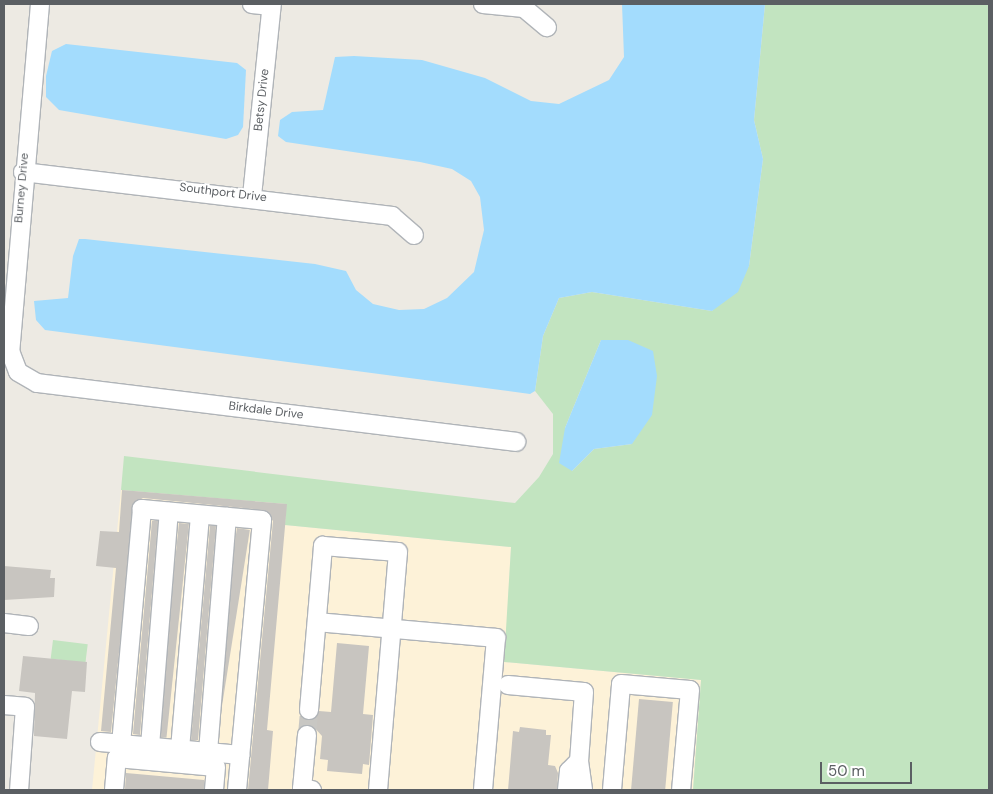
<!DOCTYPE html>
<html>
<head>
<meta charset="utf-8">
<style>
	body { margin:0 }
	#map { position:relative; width:993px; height:794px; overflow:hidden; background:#edeae3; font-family:"DM Sans",sans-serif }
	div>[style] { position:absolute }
	.commercial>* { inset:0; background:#fdf2d8 }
	.green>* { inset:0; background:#c2e4c0; transform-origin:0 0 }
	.water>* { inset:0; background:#a3dcfd }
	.building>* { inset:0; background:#c8c5c0; transform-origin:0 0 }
	.minor-tunnel>* { height:18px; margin-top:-9px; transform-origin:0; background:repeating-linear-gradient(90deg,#c8c7c3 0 18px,transparent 0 27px) }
	.roads { filter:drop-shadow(1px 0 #b0b4b8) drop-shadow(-1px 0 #b0b4b8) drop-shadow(0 1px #b0b4b8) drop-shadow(0 -1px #b0b4b8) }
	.minor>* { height:18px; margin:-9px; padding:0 9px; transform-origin:9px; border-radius:9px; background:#fff }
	span { translate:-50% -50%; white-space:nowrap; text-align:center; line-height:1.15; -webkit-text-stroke:4px #fff; paint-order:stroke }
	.street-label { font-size:12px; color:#5b5f63 }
	.frame { position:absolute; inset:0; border:5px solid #5b5f63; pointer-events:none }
	.scale { position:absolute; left:820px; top:762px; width:92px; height:22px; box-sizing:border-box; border:2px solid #5b5f63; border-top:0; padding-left:6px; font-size:15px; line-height:18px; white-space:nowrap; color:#5b5f63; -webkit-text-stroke:4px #fff; paint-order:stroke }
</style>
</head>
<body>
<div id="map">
	<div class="commercial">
		<i style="clip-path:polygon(121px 490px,287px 504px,285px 525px,511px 547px,505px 662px,701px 680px,693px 790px,92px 790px)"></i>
	</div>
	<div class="green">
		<i style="clip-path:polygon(evenodd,765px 4px,989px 4px,989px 790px,693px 790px,701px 680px,504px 662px,511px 547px,285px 525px,286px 504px,121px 490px,124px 456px,515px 503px,539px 477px,553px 454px,553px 414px,535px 391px,543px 336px,559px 298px,592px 292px,712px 311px,749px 266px,763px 159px,754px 120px,765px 4px,601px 340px,632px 444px,594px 449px,572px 471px,565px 428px,601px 340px)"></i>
		<i style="left:53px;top:640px;width:35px;height:19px;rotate:7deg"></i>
	</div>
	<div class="water">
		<i style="clip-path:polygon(622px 4px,765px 4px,754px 120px,763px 159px,749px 266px,738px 292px,712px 311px,592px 292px,559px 298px,543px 336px,535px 391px,530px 394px,45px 330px,36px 320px,34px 301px,68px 298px,73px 256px,79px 239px,85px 239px,315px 264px,346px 271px,356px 290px,373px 304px,399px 310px,424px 309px,447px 298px,474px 272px,484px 230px,480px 197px,471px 181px,452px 169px,420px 162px,286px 142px,278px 136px,280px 120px,292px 112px,323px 110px,335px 57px,354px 56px,422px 60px,485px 78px,531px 101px,559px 104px,609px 80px,624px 57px)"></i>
		<i style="clip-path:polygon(66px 44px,237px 63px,246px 70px,243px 127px,238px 135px,226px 139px,59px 110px,46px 97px,46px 76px,52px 51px)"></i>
		<i style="clip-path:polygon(601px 340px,628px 340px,653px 351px,657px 376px,652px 415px,632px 444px,594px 449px,572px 471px,559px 463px,565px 428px)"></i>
	</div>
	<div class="building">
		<i style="clip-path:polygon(122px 490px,287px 504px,267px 730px,273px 731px,268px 790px,248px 790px,273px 521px,263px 510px,143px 498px,134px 503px,111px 732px,101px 731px,116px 568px,96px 566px,100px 531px,119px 532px)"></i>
		<i style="clip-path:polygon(152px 521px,158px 521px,140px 735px,133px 734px)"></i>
		<i style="left:179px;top:523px;width:10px;height:215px;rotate:6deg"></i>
		<i style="clip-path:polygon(210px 526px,216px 526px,198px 740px,191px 740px)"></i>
		<i style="left:237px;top:528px;width:13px;height:215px;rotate:9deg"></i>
		<i style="clip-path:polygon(4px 566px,51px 570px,50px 578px,55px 578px,54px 597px,4px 600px)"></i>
		<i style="clip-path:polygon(337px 643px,369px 646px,363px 714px,373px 715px,369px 765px,363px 764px,362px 774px,327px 771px,328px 760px,320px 759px,322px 736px,313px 726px,304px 725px,304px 719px,314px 719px,319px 711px,331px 712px)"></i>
		<i style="clip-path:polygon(23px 656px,87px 662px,85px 692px,72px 691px,67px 739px,34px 736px,35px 693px,19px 691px)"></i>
		<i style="left:639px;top:699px;width:34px;height:91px;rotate:5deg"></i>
		<i style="clip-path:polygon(520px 727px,546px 730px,546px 735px,551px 735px,548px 765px,555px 766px,558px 773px,557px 790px,508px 790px,513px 731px,519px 732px)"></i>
		<i style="clip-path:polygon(126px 773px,204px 780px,204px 790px,125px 789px)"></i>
	</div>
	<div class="minor-tunnel">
		<i style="left:307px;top:735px;width:25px;rotate:-85deg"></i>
	</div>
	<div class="roads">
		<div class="minor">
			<i style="left:40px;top:4px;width:348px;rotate:94.9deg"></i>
			<i style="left:10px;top:351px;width:22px;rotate:69deg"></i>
			<i style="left:18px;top:372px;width:22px;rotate:30deg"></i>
			<i style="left:37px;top:383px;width:483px;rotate:7deg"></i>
			<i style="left:252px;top:4px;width:19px;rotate:6deg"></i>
			<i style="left:483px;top:4px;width:41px;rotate:5.6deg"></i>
			<i style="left:524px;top:8px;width:30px;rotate:40deg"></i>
			<i style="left:23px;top:172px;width:372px;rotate:6.8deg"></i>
			<i style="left:392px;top:216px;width:29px;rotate:41deg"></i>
			<i style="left:252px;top:196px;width:193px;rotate:-84.1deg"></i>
			<i style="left:317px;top:622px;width:180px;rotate:5.1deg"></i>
			<i style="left:496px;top:638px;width:153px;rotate:94.9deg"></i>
			<i style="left:4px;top:623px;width:25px;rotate:7deg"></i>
			<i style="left:508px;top:685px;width:76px;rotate:5.3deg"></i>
			<i style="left:584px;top:692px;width:69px;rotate:94.1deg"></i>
			<i style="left:579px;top:761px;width:29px;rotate:82deg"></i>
			<i style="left:4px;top:705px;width:21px;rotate:5deg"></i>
			<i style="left:25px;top:707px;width:83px;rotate:94.1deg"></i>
			<i style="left:309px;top:710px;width:165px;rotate:-85.1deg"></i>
			<i style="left:323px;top:546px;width:75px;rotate:4.6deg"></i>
			<i style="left:398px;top:552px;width:239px;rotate:94.8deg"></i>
			<i style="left:307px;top:735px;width:54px;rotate:95.3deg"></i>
			<i style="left:302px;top:789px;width:10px;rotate:6deg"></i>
			<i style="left:100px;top:742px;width:21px;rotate:5deg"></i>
			<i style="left:150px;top:746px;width:235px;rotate:-85.4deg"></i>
			<i style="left:180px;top:749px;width:235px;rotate:-85.1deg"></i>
			<i style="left:208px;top:752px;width:236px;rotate:-85.4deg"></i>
			<i style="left:114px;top:790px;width:32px;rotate:-85deg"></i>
			<i style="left:117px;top:758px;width:99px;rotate:5.2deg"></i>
			<i style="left:216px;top:767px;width:23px;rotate:95deg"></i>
			<i style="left:237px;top:790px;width:271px;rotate:-84.7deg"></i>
			<i style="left:262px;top:520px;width:121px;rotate:-174.8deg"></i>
			<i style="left:142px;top:509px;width:236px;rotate:95.1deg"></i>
			<i style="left:121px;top:744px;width:120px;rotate:5.3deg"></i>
			<i style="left:567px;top:790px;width:19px;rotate:-84deg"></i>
			<i style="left:569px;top:771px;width:14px;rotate:-45deg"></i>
			<i style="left:612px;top:790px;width:106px;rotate:-85.1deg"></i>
			<i style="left:621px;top:684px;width:69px;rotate:5deg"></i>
			<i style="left:690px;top:690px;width:100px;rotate:95.1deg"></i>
		</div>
	</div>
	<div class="street-label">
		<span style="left:262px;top:100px;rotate:-84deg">Betsy Drive</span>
		<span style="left:22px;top:188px;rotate:-85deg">Burney Drive</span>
		<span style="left:223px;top:193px;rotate:7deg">Southport Drive</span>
		<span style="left:266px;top:411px;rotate:7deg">Birkdale Drive</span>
	</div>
	<div class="frame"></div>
	<div class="scale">50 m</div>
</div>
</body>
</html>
